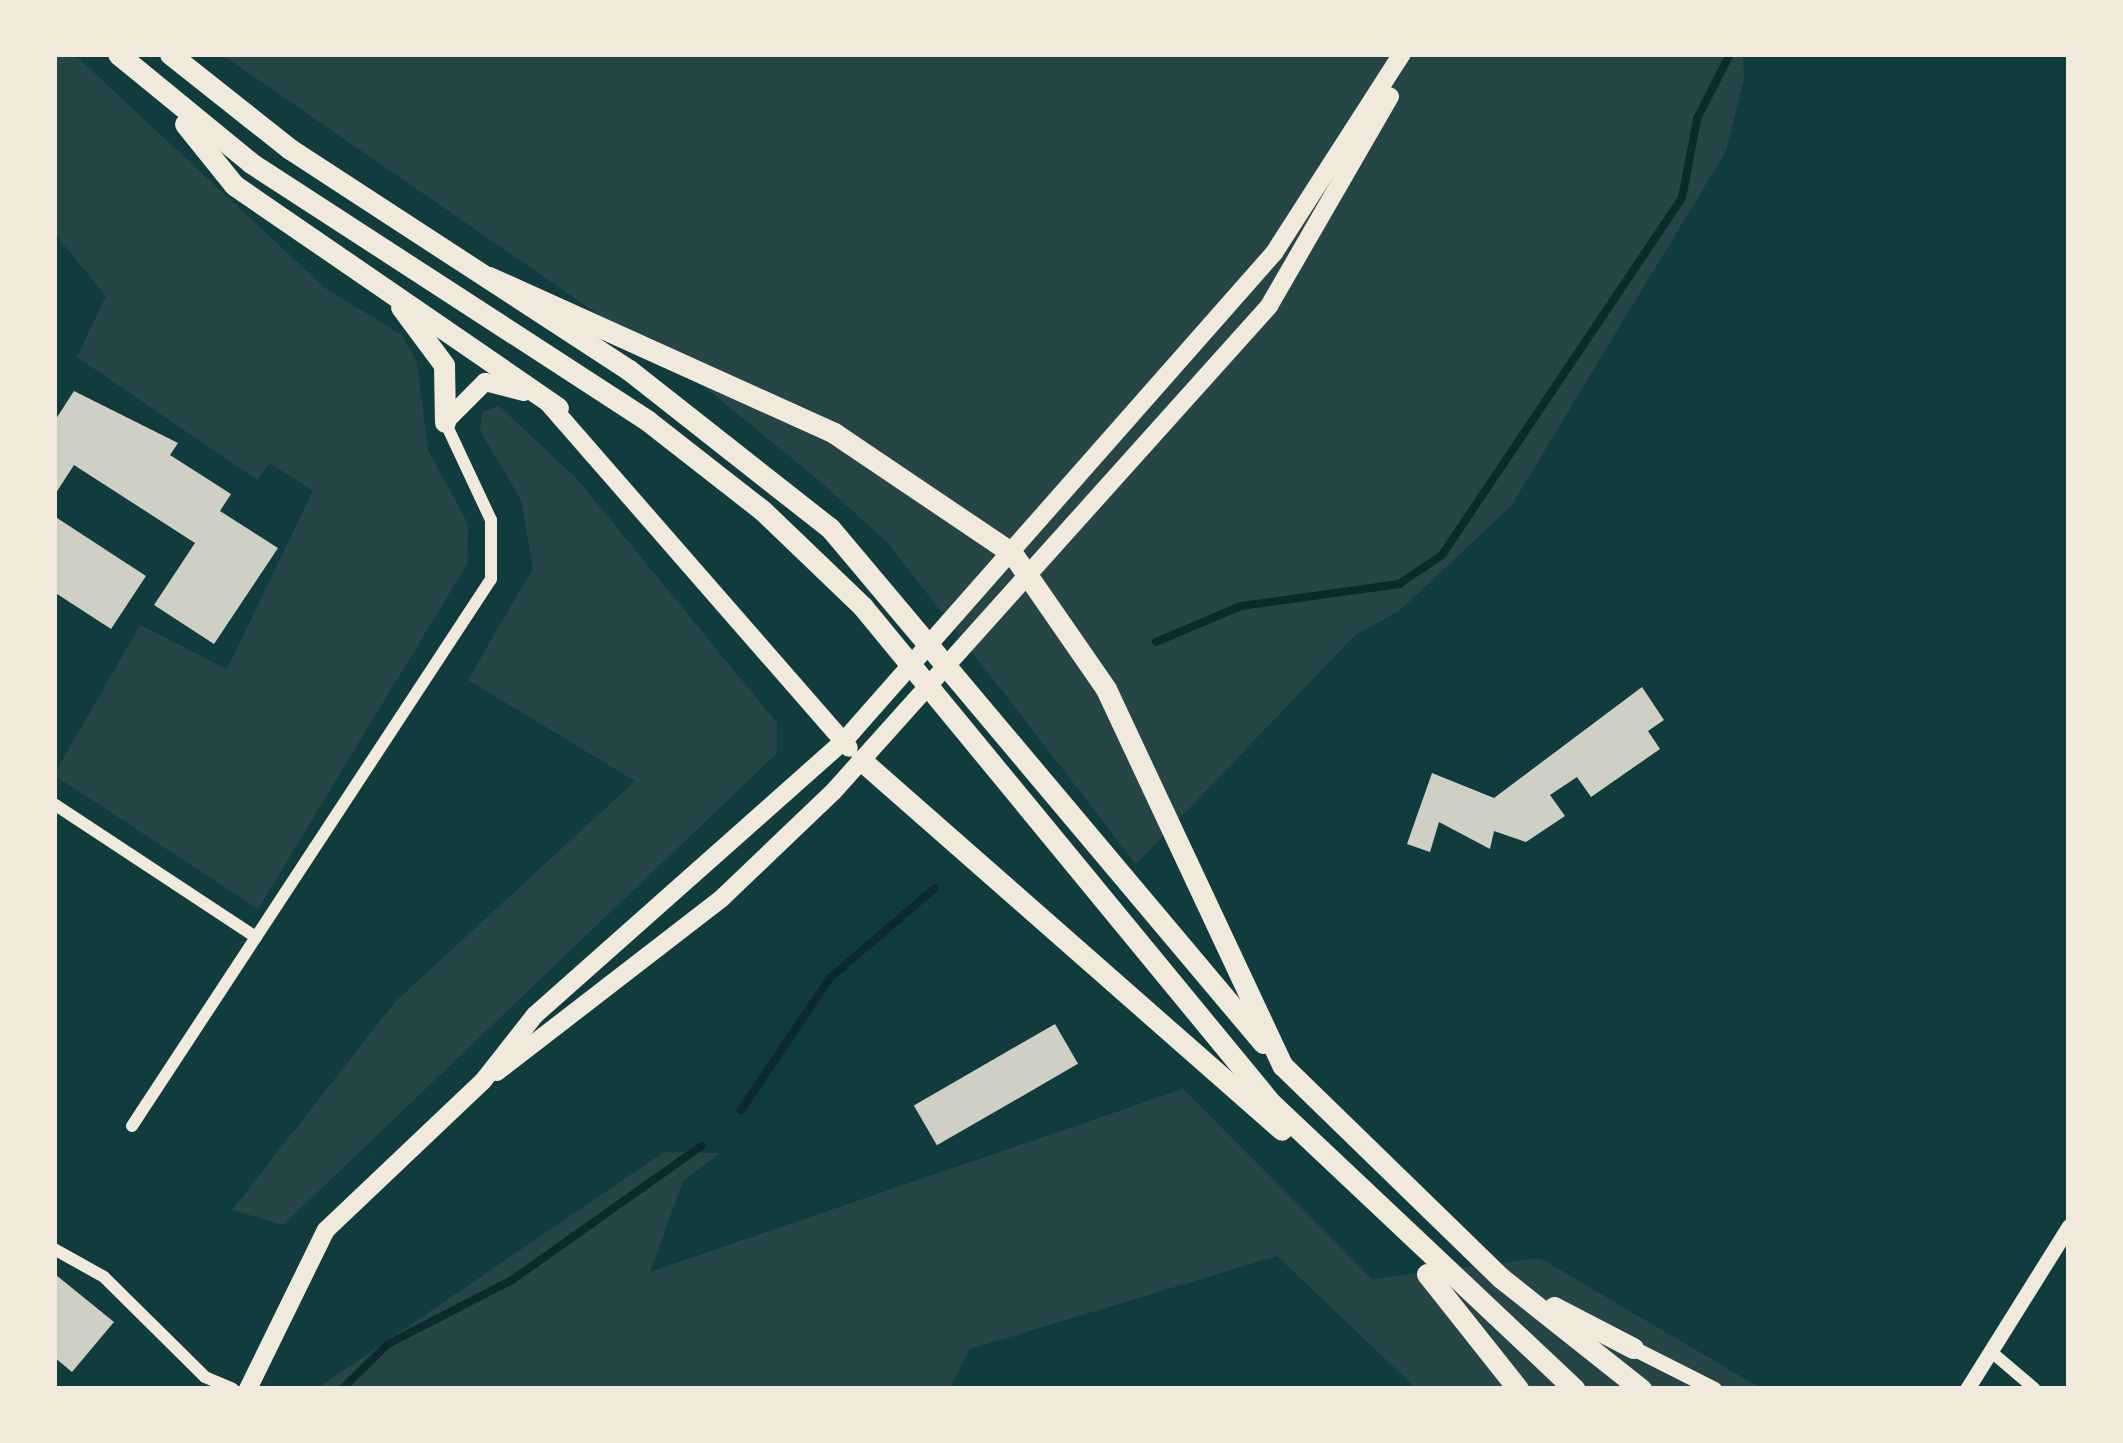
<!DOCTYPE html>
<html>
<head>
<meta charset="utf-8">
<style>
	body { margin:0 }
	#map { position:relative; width:2123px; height:1443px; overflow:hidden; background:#0f3d3e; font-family:"Open Sans",sans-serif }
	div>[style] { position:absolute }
	.green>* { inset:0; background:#244646 }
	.stream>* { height:8px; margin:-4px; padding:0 4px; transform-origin:4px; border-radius:4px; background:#0a2a2b }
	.building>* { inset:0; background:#cfcfc3; transform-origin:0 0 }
	.minor>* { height:12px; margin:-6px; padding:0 6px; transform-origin:6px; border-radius:6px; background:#f1e9da }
	.tertiary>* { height:15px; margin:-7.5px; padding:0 7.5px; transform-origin:7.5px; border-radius:7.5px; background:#f1e9da }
	.secondary>* { height:18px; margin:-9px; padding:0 9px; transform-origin:9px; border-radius:9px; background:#f1e9da }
	.trunk>* { height:21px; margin:-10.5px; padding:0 10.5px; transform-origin:10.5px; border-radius:10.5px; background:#f1e9da }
	span { translate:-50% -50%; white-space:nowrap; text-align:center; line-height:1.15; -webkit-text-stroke:12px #f1e9da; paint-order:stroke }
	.frame { position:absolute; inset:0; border:57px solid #f1e9da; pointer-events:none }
</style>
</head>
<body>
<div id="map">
	<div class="green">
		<i style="clip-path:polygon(54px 54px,74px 54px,325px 288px,402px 335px,417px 362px,428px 450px,468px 524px,467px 564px,258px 909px,54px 775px,140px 625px,227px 669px,313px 491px,270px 463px,257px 480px,77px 357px,106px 296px,54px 233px)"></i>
		<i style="clip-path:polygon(221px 54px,1743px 54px,1744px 79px,1726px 151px,1511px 506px,1398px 612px,1356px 634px,1136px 864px,888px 543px,815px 477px,708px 390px)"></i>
		<i style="clip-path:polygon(499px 406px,577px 479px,777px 723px,777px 753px,283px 1225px,232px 1210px,395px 1002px,635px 781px,468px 680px,533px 568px,521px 500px,480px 431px,482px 412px)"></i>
		<i style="clip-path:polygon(1183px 1089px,1372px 1279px,1540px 1258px,1762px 1389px,1417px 1389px,1277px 1256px,970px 1349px,949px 1389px,316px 1389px,664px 1152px,720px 1153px,683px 1181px,650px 1272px)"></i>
	</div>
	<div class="stream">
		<i style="left:1156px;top:642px;width:92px;rotate:-23deg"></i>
		<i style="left:1241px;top:606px;width:160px;rotate:-7.9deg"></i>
		<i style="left:1399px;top:584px;width:52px;rotate:-34deg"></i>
		<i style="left:1442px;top:555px;width:430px;rotate:-56.1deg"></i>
		<i style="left:1682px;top:198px;width:80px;rotate:-79.2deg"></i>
		<i style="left:1697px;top:119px;width:73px;rotate:-63.1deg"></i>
		<i style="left:741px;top:1110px;width:159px;rotate:-56deg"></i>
		<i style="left:830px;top:978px;width:138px;rotate:-40.6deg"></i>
		<i style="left:342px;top:1389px;width:64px;rotate:-44.4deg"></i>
		<i style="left:388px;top:1344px;width:140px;rotate:-27.3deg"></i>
		<i style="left:512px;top:1280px;width:232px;rotate:-35.3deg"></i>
	</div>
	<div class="building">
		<i style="clip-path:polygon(74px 391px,178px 443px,170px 455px,231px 494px,220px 511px,278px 548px,214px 644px,154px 605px,195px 543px,74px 465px,54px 496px,54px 422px)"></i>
		<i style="clip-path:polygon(54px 516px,146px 576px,111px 629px,54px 592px)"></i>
		<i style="clip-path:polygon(1642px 687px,1664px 720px,1648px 731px,1660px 749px,1591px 797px,1577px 777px,1550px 795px,1565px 816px,1526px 842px,1494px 831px,1490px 849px,1439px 822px,1430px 852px,1407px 844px,1432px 773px,1494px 798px)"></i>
		<i style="left:1055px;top:1024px;width:46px;height:163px;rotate:60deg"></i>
		<i style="clip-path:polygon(56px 1275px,114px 1322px,72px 1372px,54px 1357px)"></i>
	</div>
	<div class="minor">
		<i style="left:54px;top:804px;width:242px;rotate:33.4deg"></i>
		<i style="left:132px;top:1126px;width:654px;rotate:-56.72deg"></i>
		<i style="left:491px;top:579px;width:59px;rotate:-90deg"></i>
		<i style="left:491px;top:520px;width:108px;rotate:-115.1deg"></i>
		<i style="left:54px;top:1249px;width:57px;rotate:29.2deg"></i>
		<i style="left:104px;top:1277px;width:142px;rotate:44.7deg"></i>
		<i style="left:205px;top:1377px;width:30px;rotate:23deg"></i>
		<i style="left:1995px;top:1355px;width:52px;rotate:40.4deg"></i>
	</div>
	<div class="tertiary">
		<i style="left:1633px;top:1348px;width:91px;rotate:26.8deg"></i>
		<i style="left:1967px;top:1389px;width:192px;rotate:-58deg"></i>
	</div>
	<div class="secondary">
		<i style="left:549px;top:404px;width:456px;rotate:48.9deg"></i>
		<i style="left:445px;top:422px;width:57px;rotate:-45deg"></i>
		<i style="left:485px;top:382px;width:40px;rotate:14.4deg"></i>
		<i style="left:497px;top:1072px;width:284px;rotate:-37.7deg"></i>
		<i style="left:722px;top:898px;width:153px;rotate:-43.7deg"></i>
		<i style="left:833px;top:792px;width:653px;rotate:-48.1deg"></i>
		<i style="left:1269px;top:306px;width:242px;rotate:-60deg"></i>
		<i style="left:248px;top:1389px;width:177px;rotate:-63.9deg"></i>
		<i style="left:326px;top:1230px;width:216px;rotate:-43.5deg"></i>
		<i style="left:483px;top:1081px;width:84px;rotate:-51.8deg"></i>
		<i style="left:535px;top:1015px;width:412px;rotate:-41.6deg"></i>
		<i style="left:843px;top:742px;width:652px;rotate:-48.61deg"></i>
		<i style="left:1274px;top:253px;width:237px;rotate:-57.3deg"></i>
	</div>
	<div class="trunk">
		<i style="left:118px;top:54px;width:172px;rotate:39.3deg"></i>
		<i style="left:251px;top:163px;width:473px;rotate:33deg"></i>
		<i style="left:648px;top:421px;width:145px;rotate:38deg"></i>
		<i style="left:762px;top:510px;width:140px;rotate:43.8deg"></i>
		<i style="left:863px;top:607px;width:642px;rotate:50.56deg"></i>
		<i style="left:1271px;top:1103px;width:417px;rotate:43.3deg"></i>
		<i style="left:170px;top:54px;width:153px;rotate:38.4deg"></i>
		<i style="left:290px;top:149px;width:405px;rotate:33.1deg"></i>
		<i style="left:629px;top:370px;width:256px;rotate:38.2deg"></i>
		<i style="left:830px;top:528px;width:673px;rotate:49.94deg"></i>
		<i style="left:185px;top:124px;width:78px;rotate:51.2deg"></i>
		<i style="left:234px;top:185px;width:393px;rotate:34.5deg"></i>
		<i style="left:489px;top:277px;width:379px;rotate:24.3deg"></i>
		<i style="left:834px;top:433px;width:215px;rotate:34deg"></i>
		<i style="left:1012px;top:553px;width:165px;rotate:55.3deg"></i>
		<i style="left:1106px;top:689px;width:416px;rotate:64.9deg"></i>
		<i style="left:1283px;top:1066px;width:304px;rotate:44.2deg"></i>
		<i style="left:1501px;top:1278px;width:179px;rotate:38.4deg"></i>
		<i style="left:401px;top:307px;width:72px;rotate:53.4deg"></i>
		<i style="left:444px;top:365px;width:57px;rotate:89deg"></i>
		<i style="left:861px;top:760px;width:560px;rotate:41.31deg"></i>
		<i style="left:1427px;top:1274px;width:147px;rotate:51.6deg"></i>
		<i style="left:1554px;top:1307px;width:89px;rotate:27.4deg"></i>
	</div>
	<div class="frame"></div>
</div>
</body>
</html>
